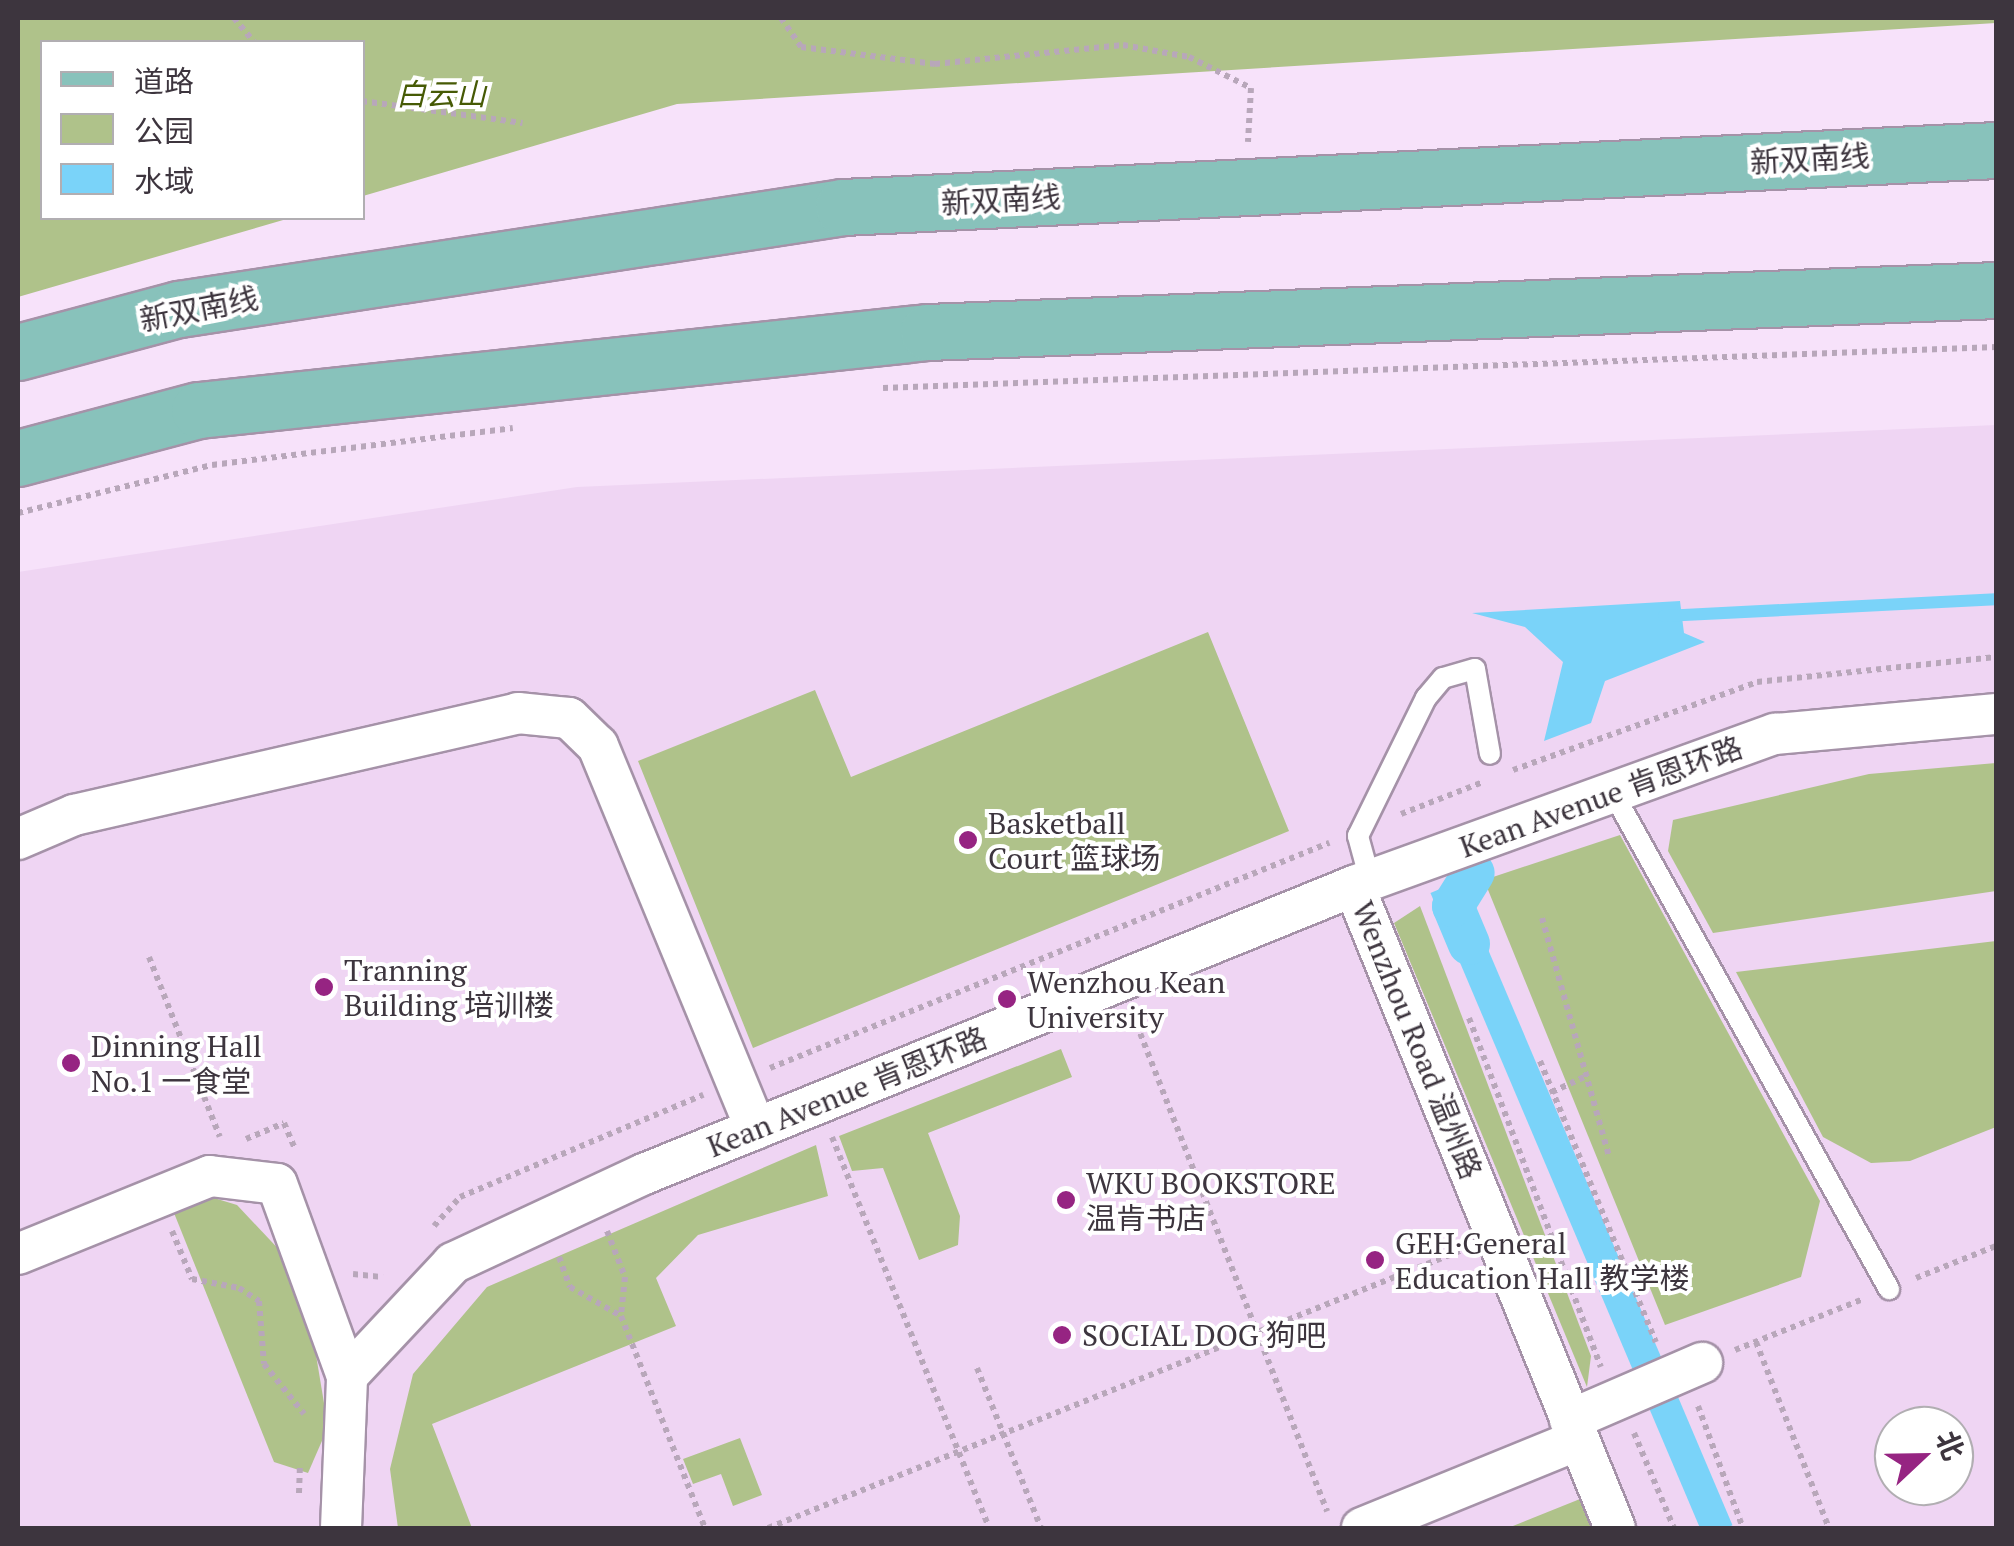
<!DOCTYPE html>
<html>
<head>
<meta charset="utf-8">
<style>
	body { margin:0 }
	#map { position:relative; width:2014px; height:1546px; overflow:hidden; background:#f7e2fa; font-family:"PT Serif","Noto Sans SC",serif }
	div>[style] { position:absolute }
	.built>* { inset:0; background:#efd5f3 }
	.green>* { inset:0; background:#afc28a }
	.water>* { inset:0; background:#7ad3f9; transform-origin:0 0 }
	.stream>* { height:12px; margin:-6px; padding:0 6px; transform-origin:6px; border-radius:6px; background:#7ad3f9 }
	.canal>* { height:42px; margin:-21px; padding:0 21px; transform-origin:21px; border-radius:21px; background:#7ad3f9 }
	.path>* { height:6px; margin-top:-3px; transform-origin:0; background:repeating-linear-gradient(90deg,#b8a7ba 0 5px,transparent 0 10px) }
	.roads { filter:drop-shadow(2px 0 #a592a8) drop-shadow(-2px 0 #a592a8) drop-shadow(0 2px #a592a8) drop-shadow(0 -2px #a592a8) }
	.lane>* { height:20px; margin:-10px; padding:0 10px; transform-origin:10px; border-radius:10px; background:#fff }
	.street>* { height:40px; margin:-20px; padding:0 20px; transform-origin:20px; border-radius:20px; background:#fff }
	.primary>* { height:55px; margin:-27.5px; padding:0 27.5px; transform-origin:27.5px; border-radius:27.5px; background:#88c2bb }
	.dots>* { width:28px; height:28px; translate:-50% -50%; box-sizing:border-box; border:5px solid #fff; border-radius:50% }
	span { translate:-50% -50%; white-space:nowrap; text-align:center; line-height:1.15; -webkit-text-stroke:8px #fff; paint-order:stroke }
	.park-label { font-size:30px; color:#465a05; font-style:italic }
	.street-label { font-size:30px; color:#3d353e }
	.poi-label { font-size:30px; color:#3d353e }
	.left { translate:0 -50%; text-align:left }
	.frame { position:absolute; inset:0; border:20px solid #3d353e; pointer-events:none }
	.legend { position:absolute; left:40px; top:40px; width:325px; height:180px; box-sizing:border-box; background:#fff; border:2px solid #b1aeb2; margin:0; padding:12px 18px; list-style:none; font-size:30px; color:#3d353e }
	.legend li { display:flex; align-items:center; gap:20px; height:50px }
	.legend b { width:50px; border:2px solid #b1aeb2 }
	.north { position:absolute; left:1874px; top:1406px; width:100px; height:100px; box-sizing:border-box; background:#fff; border:2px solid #b1aeb2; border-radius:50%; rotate:68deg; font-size:28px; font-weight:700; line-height:40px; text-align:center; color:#3d353e }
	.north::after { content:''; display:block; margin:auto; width:35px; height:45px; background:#962482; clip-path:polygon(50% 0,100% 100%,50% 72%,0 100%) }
</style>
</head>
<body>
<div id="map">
	<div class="built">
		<i style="clip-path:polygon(evenodd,1996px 425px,1996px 1528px,18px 1528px,18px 572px,577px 487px,1996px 425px,1894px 1426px,1954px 1426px,1954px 1486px,1894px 1486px,1894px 1426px)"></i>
	</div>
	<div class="green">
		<i style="clip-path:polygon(18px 18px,1996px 18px,1996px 23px,677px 104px,363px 196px,362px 42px,42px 42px,42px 218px,290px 218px,18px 297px)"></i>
		<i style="clip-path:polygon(1208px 632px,1289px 831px,753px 1048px,638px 761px,815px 690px,851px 777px)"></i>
		<i style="clip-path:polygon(1996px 763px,1996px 891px,1713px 933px,1668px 851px,1673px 820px,1869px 774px)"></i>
		<i style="clip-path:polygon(1620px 835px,1820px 1201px,1801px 1277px,1665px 1325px,1484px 880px)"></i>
		<i style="clip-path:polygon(1420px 906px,1591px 1356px,1587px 1387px,1394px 923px)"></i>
		<i style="clip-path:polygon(1996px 941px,1996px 1127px,1910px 1161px,1871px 1163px,1823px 1137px,1736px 972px)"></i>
		<i style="clip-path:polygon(1061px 1049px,1072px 1077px,928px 1133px,960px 1216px,958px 1245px,919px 1260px,883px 1168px,852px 1171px,839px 1136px)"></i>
		<i style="clip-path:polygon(816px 1145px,828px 1196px,698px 1235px,656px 1278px,676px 1326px,432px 1424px,472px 1528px,398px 1528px,390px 1469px,413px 1374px,487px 1287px)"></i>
		<i style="clip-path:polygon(214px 1198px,237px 1205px,286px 1257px,307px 1301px,328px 1427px,308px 1473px,274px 1462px,174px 1213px)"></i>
		<i style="clip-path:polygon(740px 1438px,762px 1495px,733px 1506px,721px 1474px,693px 1484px,683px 1459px)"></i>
		<i style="clip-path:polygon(1585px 1497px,1598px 1528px,1508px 1528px)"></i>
	</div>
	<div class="water">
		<i style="clip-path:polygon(1680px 601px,1684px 633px,1705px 642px,1605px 681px,1591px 723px,1544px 741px,1563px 662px,1525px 627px,1472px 613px)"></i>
		<i style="left:1459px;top:881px;width:700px;height:31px;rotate:67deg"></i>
	</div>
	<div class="stream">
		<i style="left:1664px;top:616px;width:332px;rotate:-2.9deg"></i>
	</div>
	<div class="canal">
		<i style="left:1469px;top:944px;width:41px;rotate:-112.8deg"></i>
		<i style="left:1453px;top:906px;width:39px;rotate:-58deg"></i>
	</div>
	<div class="path">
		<i style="left:234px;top:18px;width:31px;rotate:50deg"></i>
		<i style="left:781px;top:18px;width:35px;rotate:55deg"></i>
		<i style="left:801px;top:47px;width:135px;rotate:7.2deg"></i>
		<i style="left:935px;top:64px;width:189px;rotate:-5.8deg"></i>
		<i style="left:1123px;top:45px;width:67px;rotate:10.3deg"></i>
		<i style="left:1189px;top:57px;width:69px;rotate:26.6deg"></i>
		<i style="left:1251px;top:88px;width:54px;rotate:93.2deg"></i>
		<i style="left:362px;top:101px;width:162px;rotate:7.8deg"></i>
		<i style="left:883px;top:388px;width:1114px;rotate:-2.11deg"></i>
		<i style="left:18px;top:513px;width:200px;rotate:-13.9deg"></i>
		<i style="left:212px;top:465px;width:303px;rotate:-7deg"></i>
		<i style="left:1513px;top:770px;width:259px;rotate:-19.8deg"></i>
		<i style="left:1757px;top:682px;width:240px;rotate:-6deg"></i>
		<i style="left:1401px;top:814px;width:88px;rotate:-21.3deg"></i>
		<i style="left:1542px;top:918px;width:247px;rotate:74.3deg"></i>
		<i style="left:149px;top:957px;width:193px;rotate:68.5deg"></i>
		<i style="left:1133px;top:1015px;width:533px;rotate:68.64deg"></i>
		<i style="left:1469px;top:1018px;width:373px;rotate:69.3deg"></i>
		<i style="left:1540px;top:1061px;width:304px;rotate:67.6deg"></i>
		<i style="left:770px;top:1068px;width:603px;rotate:-21.93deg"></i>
		<i style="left:1552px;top:1092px;width:38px;rotate:-25deg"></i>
		<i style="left:832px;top:1137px;width:421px;rotate:68.1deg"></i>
		<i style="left:246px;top:1139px;width:41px;rotate:-22.8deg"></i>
		<i style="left:284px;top:1123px;width:26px;rotate:67deg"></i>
		<i style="left:434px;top:1226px;width:39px;rotate:-48deg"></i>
		<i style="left:460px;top:1197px;width:264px;rotate:-22.8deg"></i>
		<i style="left:172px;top:1231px;width:52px;rotate:67.4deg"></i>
		<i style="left:192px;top:1279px;width:48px;rotate:10.8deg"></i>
		<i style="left:239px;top:1288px;width:24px;rotate:33deg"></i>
		<i style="left:259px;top:1301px;width:63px;rotate:85.5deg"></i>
		<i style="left:264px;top:1364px;width:64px;rotate:51.3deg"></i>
		<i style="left:607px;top:1231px;width:49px;rotate:68.6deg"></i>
		<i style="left:625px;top:1277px;width:39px;rotate:96deg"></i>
		<i style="left:559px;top:1257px;width:32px;rotate:70deg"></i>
		<i style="left:570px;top:1287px;width:59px;rotate:29.6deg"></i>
		<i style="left:621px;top:1316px;width:228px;rotate:68.4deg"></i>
		<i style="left:353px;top:1274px;width:30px;rotate:6deg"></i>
		<i style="left:1916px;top:1278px;width:86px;rotate:-21.8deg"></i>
		<i style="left:1756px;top:1342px;width:200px;rotate:68.6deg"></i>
		<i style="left:1735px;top:1350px;width:138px;rotate:-21.7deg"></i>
		<i style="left:977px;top:1368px;width:172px;rotate:68.2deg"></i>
		<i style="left:1698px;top:1406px;width:130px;rotate:69.8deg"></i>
		<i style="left:1634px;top:1433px;width:103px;rotate:67.2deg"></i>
		<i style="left:299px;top:1493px;width:27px;rotate:-88deg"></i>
		<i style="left:768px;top:1528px;width:748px;rotate:-21.83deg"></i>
	</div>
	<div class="roads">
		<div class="lane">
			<i style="left:1613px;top:793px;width:568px;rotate:60.91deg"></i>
			<i style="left:1370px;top:880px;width:46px;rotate:-105.3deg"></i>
			<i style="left:1358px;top:836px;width:154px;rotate:-63.8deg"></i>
			<i style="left:1426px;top:698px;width:26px;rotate:-50deg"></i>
			<i style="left:1443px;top:678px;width:33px;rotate:-16deg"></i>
			<i style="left:1475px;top:669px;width:86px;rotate:80deg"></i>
		</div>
		<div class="street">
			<i style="left:18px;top:839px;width:61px;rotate:-23.2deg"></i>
			<i style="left:74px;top:815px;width:456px;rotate:-12.9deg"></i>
			<i style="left:518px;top:713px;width:51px;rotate:5.6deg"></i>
			<i style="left:569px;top:718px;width:40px;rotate:44deg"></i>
			<i style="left:598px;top:746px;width:414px;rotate:67.6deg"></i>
			<i style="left:1354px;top:886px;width:693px;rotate:67.88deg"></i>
			<i style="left:18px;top:1254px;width:207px;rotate:-22.1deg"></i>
			<i style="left:210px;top:1176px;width:67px;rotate:6.8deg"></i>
			<i style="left:277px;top:1184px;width:204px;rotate:70deg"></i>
			<i style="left:1570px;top:1420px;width:144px;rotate:-23.4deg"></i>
			<i style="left:341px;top:1528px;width:152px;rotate:-87.7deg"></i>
			<i style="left:347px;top:1376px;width:155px;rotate:-46.8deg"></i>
			<i style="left:453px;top:1263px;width:211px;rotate:-25deg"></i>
			<i style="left:644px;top:1174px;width:766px;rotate:-22.08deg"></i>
			<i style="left:1354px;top:886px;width:448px;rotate:-19.9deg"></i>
			<i style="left:1775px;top:734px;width:222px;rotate:-5.2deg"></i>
			<i style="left:1362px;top:1528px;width:233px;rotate:-22.2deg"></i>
		</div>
		<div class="primary">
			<i style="left:18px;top:352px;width:167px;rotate:-15deg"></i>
			<i style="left:179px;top:309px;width:672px;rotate:-8.73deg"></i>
			<i style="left:843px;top:207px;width:1154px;rotate:-2.83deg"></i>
			<i style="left:18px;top:458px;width:187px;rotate:-14.9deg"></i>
			<i style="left:199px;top:410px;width:733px;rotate:-6.11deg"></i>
			<i style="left:928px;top:332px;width:1069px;rotate:-2.25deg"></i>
		</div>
	</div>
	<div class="dots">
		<i style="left:968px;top:840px;background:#962482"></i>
		<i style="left:324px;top:987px;background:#962482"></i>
		<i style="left:1007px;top:999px;background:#962482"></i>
		<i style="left:71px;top:1063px;background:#962482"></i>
		<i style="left:1066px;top:1200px;background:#962482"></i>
		<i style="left:1375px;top:1260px;background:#962482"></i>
		<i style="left:1062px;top:1335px;background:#962482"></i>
	</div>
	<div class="park-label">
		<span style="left:441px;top:94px">白云山</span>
	</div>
	<div class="street-label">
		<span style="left:1810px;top:159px;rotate:-3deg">新双南线</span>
		<span style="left:1001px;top:200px;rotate:-3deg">新双南线</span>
		<span style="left:199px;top:309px;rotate:-11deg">新双南线</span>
		<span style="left:1601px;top:797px;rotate:-20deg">Kean Avenue 肯恩环路</span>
		<span style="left:1417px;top:1040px;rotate:68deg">Wenzhou Road 温州路</span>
		<span style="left:847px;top:1092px;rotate:-22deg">Kean Avenue 肯恩环路</span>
	</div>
	<div class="poi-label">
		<span class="left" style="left:988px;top:840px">Basketball<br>Court 篮球场</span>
		<span class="left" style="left:344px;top:987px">Tranning<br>Building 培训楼</span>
		<span class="left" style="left:1027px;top:999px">Wenzhou Kean<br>University</span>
		<span class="left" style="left:91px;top:1063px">Dinning Hall<br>No.1 一食堂</span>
		<span class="left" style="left:1086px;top:1200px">WKU BOOKSTORE<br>温肯书店</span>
		<span class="left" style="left:1395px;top:1260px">GEH·General<br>Education Hall 教学楼</span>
		<span class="left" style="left:1082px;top:1335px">SOCIAL DOG 狗吧</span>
	</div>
	<div class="frame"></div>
	<ul class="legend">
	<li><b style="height:12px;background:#88c2bb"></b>道路</li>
	<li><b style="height:28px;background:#afc28a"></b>公园</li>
	<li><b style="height:28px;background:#7ad3f9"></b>水域</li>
	</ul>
	<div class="north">北</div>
</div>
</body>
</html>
